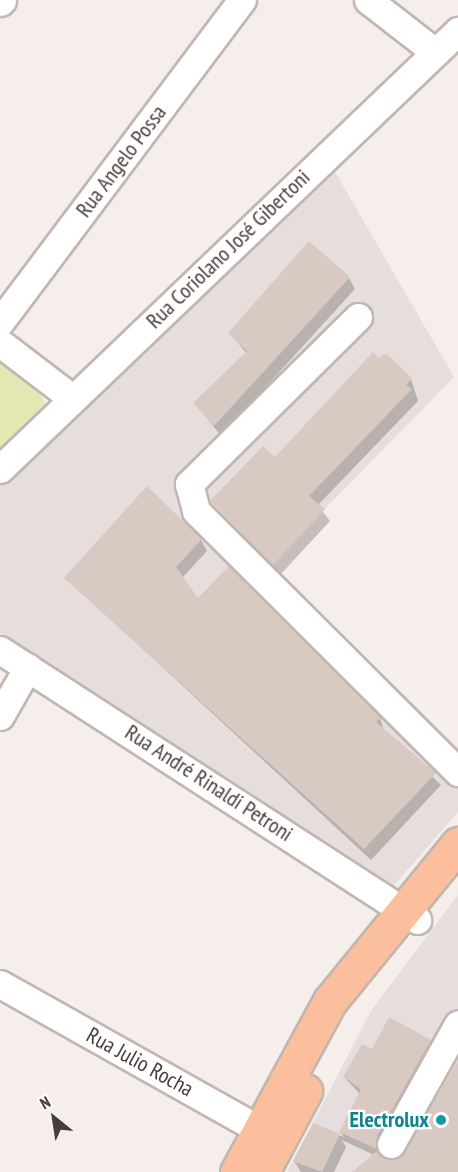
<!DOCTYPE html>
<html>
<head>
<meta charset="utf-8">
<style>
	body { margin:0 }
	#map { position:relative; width:458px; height:1172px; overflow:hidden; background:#f5eeeb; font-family:"PT Sans Narrow",sans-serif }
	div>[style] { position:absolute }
	.industrial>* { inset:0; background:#e5dedc }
	.green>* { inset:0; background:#e3e8b5 }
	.shadow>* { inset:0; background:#0003 }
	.building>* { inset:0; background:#d9c9c3 }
	.roads { filter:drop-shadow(2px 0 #c3b6b0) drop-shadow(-2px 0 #c3b6b0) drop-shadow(0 2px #c3b6b0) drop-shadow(0 -2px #c3b6b0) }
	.minor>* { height:27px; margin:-13.5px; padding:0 13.5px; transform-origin:13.5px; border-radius:13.5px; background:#fff }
	.major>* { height:33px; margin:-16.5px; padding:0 16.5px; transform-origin:16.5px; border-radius:16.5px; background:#fcbf9d }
	.dots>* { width:16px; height:16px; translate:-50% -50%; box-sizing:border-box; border:3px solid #fff; border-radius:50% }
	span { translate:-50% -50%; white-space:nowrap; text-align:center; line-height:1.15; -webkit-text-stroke:4.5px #fff; paint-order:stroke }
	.street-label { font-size:22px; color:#493d39 }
	.culture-label { font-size:22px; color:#0d838f; font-weight:700 }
	.right { translate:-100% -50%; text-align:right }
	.north { position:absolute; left:24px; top:1088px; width:60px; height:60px; -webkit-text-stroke:4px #fff; paint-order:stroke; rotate:330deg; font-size:16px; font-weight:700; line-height:24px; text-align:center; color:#493d39 }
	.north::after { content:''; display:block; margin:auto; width:21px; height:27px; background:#493d39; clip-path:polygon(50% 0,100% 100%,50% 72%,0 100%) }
</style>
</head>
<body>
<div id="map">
	<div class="industrial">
		<i style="clip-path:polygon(331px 165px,454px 377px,271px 564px,458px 760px,458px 812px,390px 890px,0 633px,0 483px)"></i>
		<i style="clip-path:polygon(458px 895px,458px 1172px,287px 1172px,371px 1011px)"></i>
	</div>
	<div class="green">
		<i style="clip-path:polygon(0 363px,31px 382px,47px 405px,0 451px)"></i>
	</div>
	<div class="shadow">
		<i style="clip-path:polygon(349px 278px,355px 289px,221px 436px,195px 403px,247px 354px,230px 333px)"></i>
		<i style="clip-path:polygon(411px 379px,418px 401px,318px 505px,330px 521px,280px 575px,212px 501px)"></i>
		<i style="clip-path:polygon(201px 540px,207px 551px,182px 578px,198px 600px,380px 718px,384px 731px,441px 785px,371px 860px,66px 578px)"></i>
		<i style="clip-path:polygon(430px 1041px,436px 1052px,382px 1156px,391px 1161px,405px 1153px,458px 1062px,458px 1172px,355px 1172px,374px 1155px,342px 1140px,346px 1147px,334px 1172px,301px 1172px,294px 1161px,313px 1125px,344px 1137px,340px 1132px,360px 1094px,344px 1077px,372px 1051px)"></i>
	</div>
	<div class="building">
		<i style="clip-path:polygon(309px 241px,350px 277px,214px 426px,193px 403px,247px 351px,228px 333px)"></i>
		<i style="clip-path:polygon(373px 352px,379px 358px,386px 353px,412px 378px,406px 385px,412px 389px,309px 496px,325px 509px,273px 565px,210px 501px,263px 446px,275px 457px)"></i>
		<i style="clip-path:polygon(147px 486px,202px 539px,176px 567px,198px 598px,229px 566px,381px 718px,376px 722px,436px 773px,364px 849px,64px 578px)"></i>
		<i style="clip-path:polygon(389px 1017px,431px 1040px,377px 1136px,377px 1149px,339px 1132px,361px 1089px,343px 1077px,362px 1044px,372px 1049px)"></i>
		<i style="clip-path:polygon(458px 1061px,458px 1172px,352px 1172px,377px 1151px,391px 1160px,404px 1152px)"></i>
		<i style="clip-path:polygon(313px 1123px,340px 1134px,322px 1172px,293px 1161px)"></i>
	</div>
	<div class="roads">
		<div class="minor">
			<i style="left:368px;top:0;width:85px;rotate:37.8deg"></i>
			<i style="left:0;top:2px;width:3px;rotate:-45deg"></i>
			<i style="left:358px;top:317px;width:238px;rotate:135.3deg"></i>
			<i style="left:189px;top:484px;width:28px;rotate:75deg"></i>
			<i style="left:196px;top:511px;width:370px;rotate:44.9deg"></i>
			<i style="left:0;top:322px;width:403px;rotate:-53.1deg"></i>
			<i style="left:0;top:343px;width:91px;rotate:37.4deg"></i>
			<i style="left:0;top:469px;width:634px;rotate:-43.72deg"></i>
			<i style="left:0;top:650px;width:497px;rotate:32.9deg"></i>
			<i style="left:0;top:716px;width:56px;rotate:-60.3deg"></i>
			<i style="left:0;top:984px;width:319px;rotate:29.3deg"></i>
			<i style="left:391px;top:1144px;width:137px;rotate:-60.8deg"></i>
		</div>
		<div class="major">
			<i style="left:237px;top:1172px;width:195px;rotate:-61.5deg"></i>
			<i style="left:330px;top:1001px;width:203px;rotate:-50.8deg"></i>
			<i style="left:262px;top:1172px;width:92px;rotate:-62deg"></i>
		</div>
	</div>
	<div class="dots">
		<i style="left:441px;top:1120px;background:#0f9aa8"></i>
	</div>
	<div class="street-label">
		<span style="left:121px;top:161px;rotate:-53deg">Rua Angelo Possa</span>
		<span style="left:228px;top:249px;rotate:-44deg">Rua Coriolano José Gibertoni</span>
		<span style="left:209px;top:783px;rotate:33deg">Rua André Rinaldi Petroni</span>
		<span style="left:140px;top:1062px;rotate:29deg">Rua Julio Rocha</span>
	</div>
	<div class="culture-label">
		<span class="right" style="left:429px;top:1120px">Electrolux</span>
	</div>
	<div class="north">N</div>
</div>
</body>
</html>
